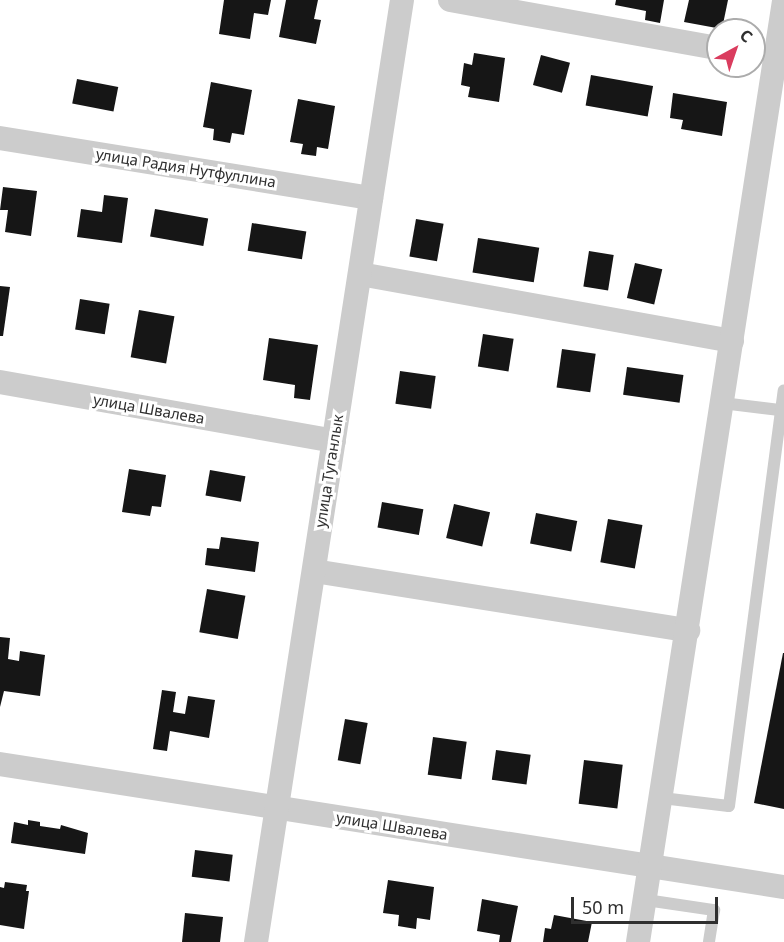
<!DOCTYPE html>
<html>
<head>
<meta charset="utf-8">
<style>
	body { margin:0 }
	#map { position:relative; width:784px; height:942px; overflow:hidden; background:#fff; font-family:"Noto Sans",sans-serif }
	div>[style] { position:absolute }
	.building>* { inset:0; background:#161616; transform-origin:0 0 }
	.lane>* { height:12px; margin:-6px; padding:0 6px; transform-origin:6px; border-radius:6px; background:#ccc }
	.street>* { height:24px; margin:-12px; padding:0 12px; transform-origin:12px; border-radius:12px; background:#ccc }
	span { translate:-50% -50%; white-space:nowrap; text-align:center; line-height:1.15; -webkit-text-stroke:6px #fff; paint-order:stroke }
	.street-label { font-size:15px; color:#2f2f2f }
	.north { position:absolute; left:706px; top:18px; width:60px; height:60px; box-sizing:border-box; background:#fff; border:2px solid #acacac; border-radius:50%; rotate:40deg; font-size:16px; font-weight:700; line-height:24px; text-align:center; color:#2f2f2f }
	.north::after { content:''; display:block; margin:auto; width:21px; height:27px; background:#da3c5e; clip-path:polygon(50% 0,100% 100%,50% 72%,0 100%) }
	.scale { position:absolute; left:571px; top:897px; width:147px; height:27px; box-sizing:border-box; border:3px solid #2f2f2f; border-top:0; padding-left:8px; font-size:18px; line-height:21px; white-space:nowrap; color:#2f2f2f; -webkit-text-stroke:4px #fff; paint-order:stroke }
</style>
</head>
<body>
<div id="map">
	<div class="building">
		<i style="clip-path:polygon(224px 0,271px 0,268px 15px,254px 13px,250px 39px,219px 34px)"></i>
		<i style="clip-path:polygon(286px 0,318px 0,314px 19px,321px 20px,316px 44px,279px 37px)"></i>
		<i style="clip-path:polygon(616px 0,664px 0,660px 23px,645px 20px,646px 11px,615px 5px)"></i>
		<i style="clip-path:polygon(689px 0,728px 0,722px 29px,684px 22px)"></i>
		<i style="clip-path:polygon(474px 53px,505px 58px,499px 102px,468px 97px,470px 87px,461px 85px,464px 63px,472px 65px)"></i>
		<i style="left:541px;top:55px;width:30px;height:31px;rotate:15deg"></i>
		<i style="left:591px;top:75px;width:63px;height:31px;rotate:10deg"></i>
		<i style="left:77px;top:79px;width:42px;height:25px;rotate:11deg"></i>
		<i style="clip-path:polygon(211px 82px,252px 90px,244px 135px,232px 133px,230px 143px,213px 140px,214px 129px,203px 127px)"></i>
		<i style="clip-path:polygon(673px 93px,727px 102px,722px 136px,681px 129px,683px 120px,670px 118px)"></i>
		<i style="clip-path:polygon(298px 99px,335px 106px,328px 149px,317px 147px,316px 156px,301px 154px,303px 144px,290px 142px)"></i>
		<i style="clip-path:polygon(3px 187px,37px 191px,31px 236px,5px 232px,8px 210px,0 210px)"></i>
		<i style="clip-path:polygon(104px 195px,128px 198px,122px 243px,77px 237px,81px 209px,102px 212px)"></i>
		<i style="left:155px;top:209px;width:54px;height:28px;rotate:10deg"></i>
		<i style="left:416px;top:219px;width:28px;height:38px;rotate:10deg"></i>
		<i style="left:252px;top:223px;width:55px;height:28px;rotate:9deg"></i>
		<i style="left:478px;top:238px;width:62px;height:35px;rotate:9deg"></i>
		<i style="left:589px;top:251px;width:25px;height:36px;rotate:9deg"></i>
		<i style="left:635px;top:263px;width:28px;height:36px;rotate:13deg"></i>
		<i style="clip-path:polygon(0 286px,10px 287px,3px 336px,0 336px)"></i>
		<i style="left:80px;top:299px;width:30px;height:31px;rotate:9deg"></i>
		<i style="left:139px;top:310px;width:36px;height:48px;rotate:10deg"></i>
		<i style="left:483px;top:334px;width:31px;height:33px;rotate:9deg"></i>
		<i style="clip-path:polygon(269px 338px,318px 345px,310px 400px,294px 398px,295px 385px,263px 380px)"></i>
		<i style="left:562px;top:349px;width:34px;height:39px;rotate:8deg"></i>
		<i style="left:627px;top:367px;width:57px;height:28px;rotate:8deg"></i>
		<i style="left:400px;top:371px;width:36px;height:33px;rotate:8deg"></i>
		<i style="clip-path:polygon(129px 469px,166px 475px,161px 507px,152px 506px,150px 516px,122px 512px)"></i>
		<i style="left:210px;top:470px;width:36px;height:26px;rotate:10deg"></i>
		<i style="left:382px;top:502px;width:42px;height:26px;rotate:10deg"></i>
		<i style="left:454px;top:504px;width:37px;height:35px;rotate:13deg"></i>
		<i style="left:536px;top:513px;width:42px;height:31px;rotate:11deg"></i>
		<i style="left:608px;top:519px;width:35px;height:44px;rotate:10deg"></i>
		<i style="clip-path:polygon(221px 537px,259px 542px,255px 572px,205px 565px,207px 548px,219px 549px)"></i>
		<i style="left:207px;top:589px;width:39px;height:44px;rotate:10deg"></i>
		<i style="clip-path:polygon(0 637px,10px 638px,8px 659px,19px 661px,20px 651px,45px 655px,40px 696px,4px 691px,0 707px)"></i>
		<i style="clip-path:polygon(783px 653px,784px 653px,784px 809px,754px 803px)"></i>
		<i style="clip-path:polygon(162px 690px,176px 692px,173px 712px,185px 714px,188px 696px,215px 700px,209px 738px,170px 731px,167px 751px,153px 749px)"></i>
		<i style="left:345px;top:719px;width:23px;height:42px;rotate:10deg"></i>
		<i style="left:433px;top:737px;width:34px;height:38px;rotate:8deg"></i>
		<i style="left:496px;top:750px;width:35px;height:30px;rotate:8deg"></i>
		<i style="left:584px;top:760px;width:39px;height:44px;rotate:7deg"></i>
		<i style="clip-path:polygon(28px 820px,40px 822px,40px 826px,60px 829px,61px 825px,88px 833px,85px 854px,11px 843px,14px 822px,28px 825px)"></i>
		<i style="left:195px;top:850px;width:38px;height:27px;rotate:7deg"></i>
		<i style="clip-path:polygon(388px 880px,434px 887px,430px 920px,417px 918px,416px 929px,398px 926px,399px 915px,383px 913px)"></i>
		<i style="clip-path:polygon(5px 882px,27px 885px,26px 891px,29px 891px,24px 929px,0 925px,0 887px,4px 888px)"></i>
		<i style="clip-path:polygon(482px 899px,518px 906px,511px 942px,499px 942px,500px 935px,477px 931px)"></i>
		<i style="clip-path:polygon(185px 913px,223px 917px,220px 942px,182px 942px)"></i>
		<i style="clip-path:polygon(554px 915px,592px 922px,588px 942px,543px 942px,545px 928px,551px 929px)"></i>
	</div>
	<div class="lane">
		<i style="left:722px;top:403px;width:58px;rotate:6.9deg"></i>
		<i style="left:662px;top:798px;width:67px;rotate:6.8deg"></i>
		<i style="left:729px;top:806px;width:419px;rotate:-82.5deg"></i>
		<i style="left:646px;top:900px;width:69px;rotate:8.4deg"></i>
		<i style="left:714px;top:910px;width:32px;rotate:99deg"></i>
	</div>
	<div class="street">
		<i style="left:450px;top:0;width:272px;rotate:10.2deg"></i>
		<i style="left:0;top:138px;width:376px;rotate:9.2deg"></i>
		<i style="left:360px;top:274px;width:378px;rotate:10.2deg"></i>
		<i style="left:0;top:382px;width:339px;rotate:10deg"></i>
		<i style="left:314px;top:571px;width:379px;rotate:9deg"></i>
		<i style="left:0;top:764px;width:794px;rotate:8.92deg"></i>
		<i style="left:256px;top:942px;width:953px;rotate:-81.19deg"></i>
		<i style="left:638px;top:942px;width:952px;rotate:-81.18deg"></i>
	</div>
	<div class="street-label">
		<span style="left:186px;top:168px;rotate:9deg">улица Радия Нутфуллина</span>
		<span style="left:149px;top:409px;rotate:10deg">улица Швалева</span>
		<span style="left:329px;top:471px;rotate:-81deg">улица Туганлык</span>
		<span style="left:392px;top:826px;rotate:9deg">улица Швалева</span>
	</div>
	<div class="north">С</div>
	<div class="scale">50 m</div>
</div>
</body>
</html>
